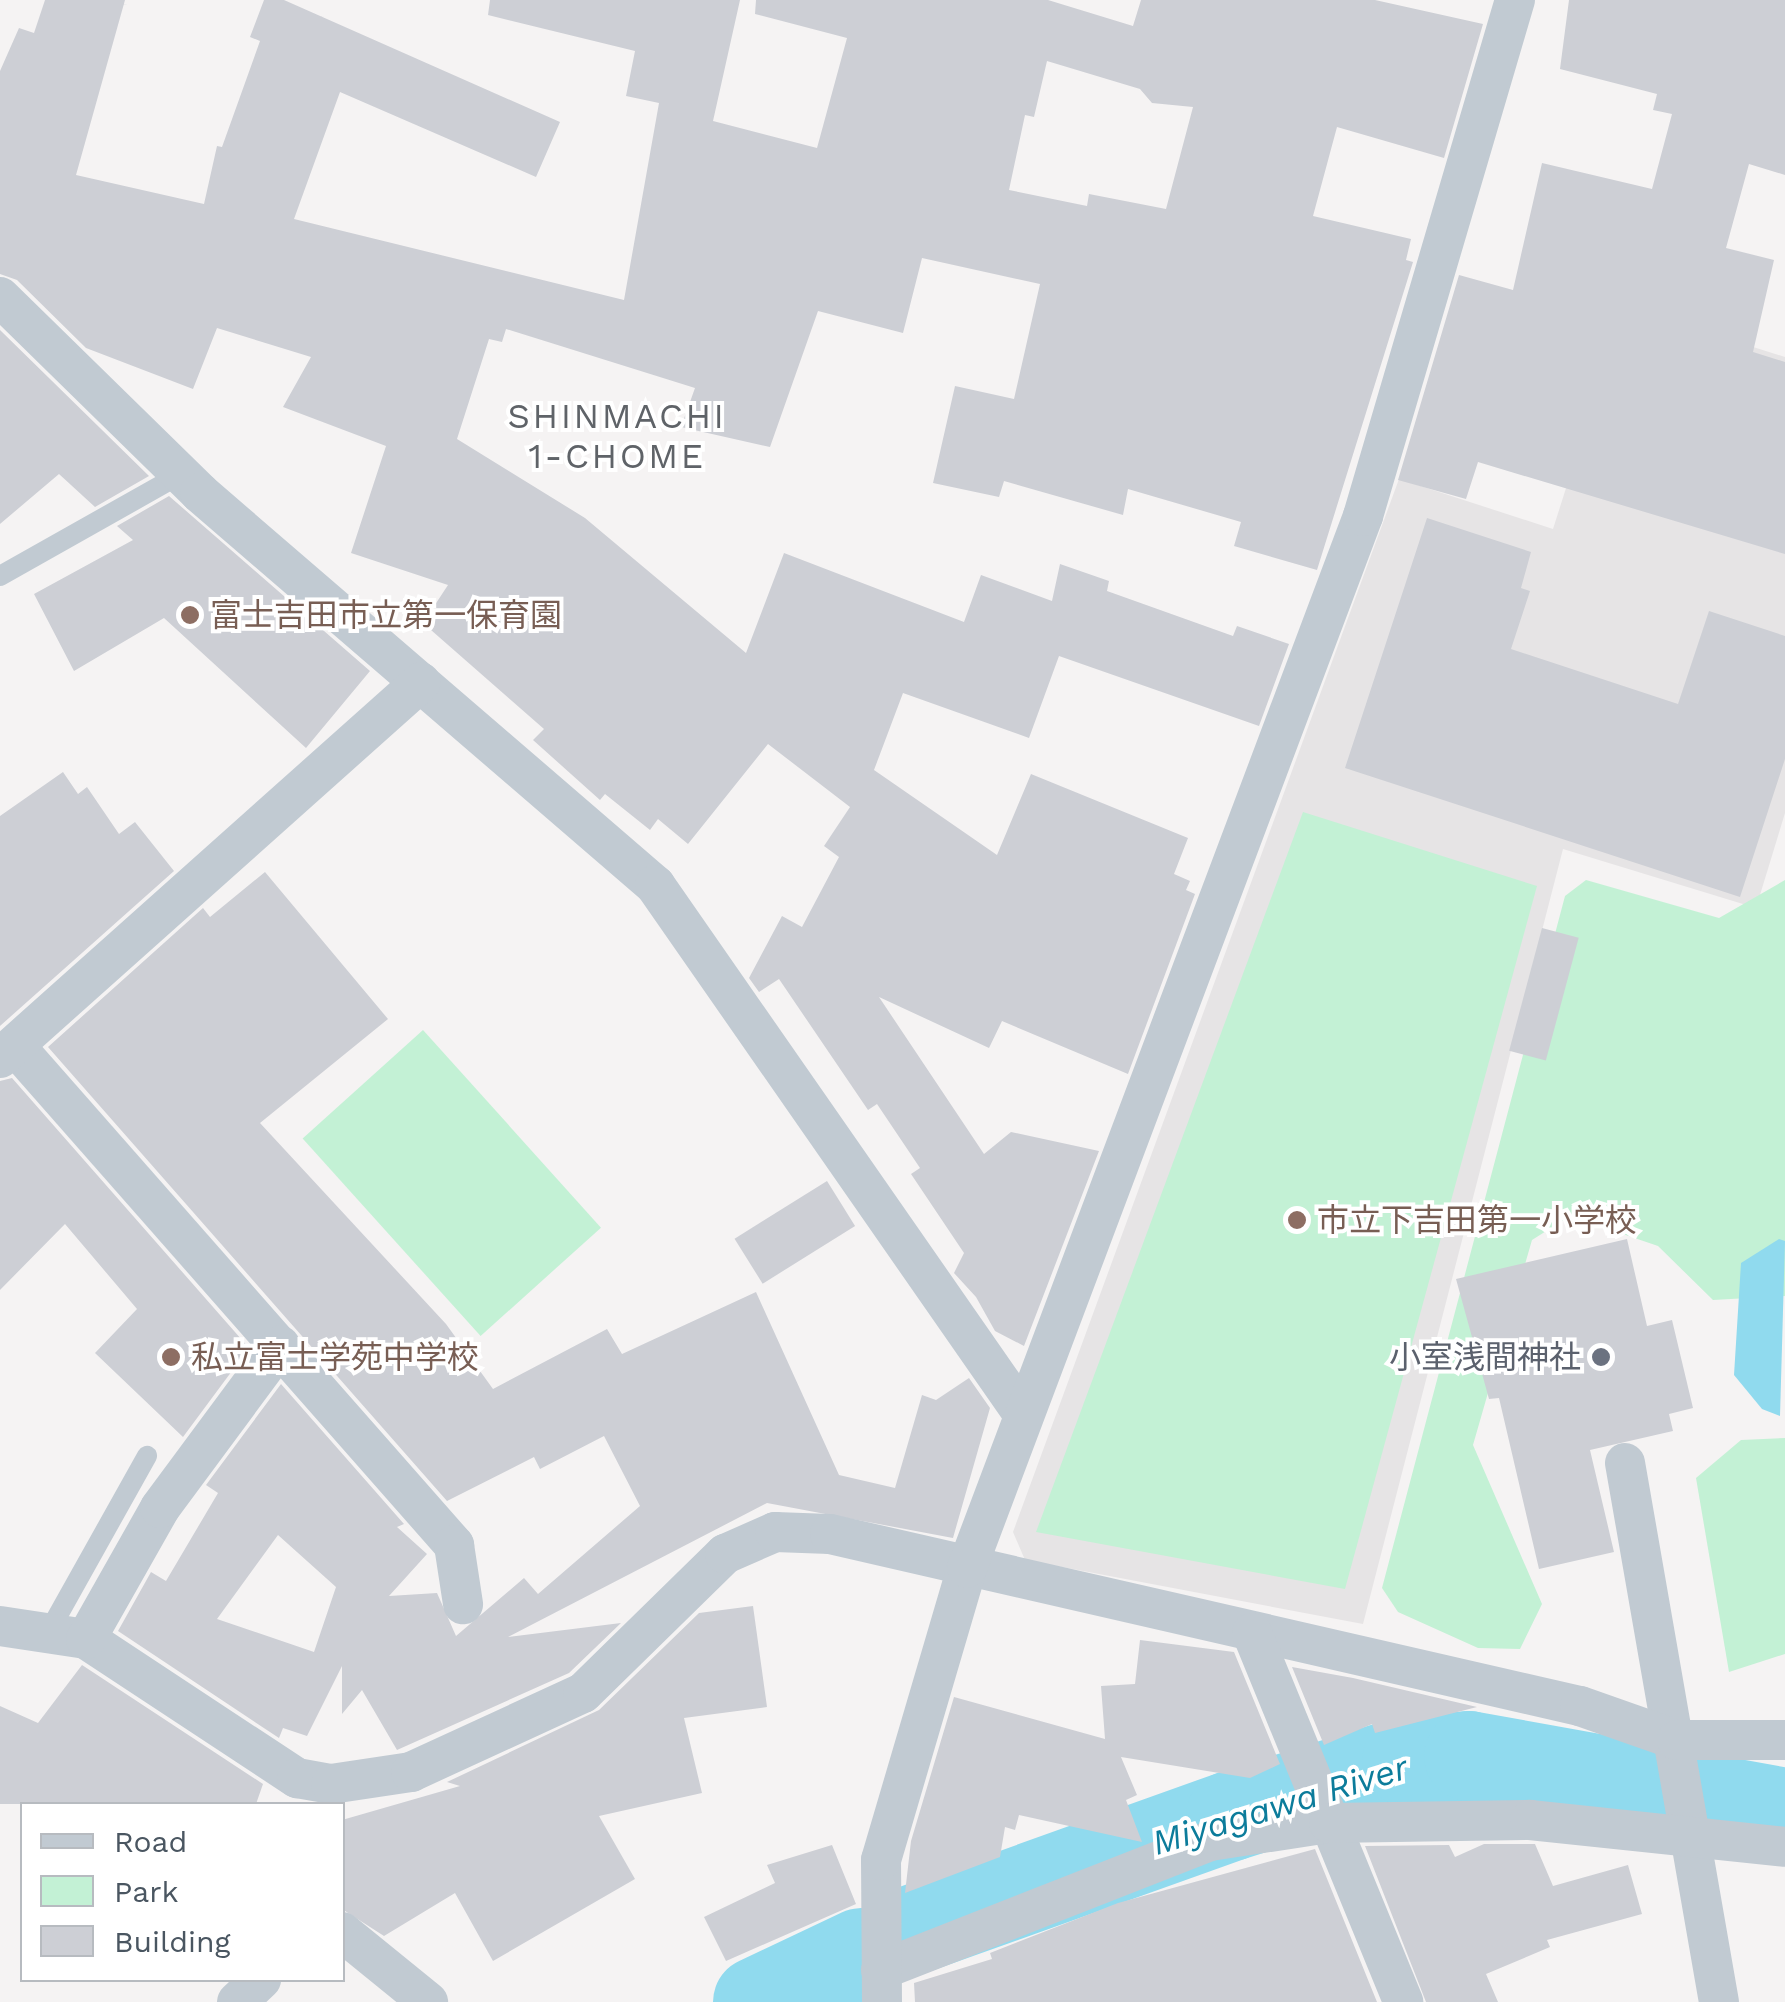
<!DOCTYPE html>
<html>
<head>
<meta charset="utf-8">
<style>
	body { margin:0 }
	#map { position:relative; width:1785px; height:2002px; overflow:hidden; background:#f5f3f3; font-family:"Work Sans","Noto Sans JP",sans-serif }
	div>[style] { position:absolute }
	.education>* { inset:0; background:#e6e4e5 }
	.green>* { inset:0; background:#c3f1d5; transform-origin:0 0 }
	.water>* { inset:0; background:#90daee }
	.river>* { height:90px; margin:-45px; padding:0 45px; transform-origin:45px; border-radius:45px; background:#90daee }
	.building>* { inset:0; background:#cdcfd5; transform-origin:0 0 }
	.lane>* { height:20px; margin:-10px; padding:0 10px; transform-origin:10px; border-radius:10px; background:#c1cad2 }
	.street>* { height:40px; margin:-20px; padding:0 20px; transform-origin:20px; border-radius:20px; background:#c1cad2 }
	.dots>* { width:28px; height:28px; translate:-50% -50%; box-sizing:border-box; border:5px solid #fff; border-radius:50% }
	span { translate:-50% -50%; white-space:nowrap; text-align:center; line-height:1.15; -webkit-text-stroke:8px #fff; paint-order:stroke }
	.education-label { font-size:32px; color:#785e54 }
	.left { translate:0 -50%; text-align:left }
	.worship-label { font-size:32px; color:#5b616d }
	.right { translate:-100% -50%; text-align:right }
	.neighbourhood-label { font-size:35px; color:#5f6368; letter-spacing:2.5px }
	.water-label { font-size:35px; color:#0c7c9b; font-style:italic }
	.legend { position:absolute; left:20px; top:1802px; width:325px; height:180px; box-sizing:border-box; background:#fff; border:2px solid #b7bbc0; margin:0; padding:12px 18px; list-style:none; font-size:30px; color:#4a5661 }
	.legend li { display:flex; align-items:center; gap:20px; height:50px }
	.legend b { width:50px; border:2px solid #b7bbc0 }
</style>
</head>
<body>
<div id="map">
	<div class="education">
		<i style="clip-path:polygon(1624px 306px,1785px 357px,1785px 813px,1756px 908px,1563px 849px,1363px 1624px,1025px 1560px,1013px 1532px,1399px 479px,1553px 529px)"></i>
	</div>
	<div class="green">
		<i style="clip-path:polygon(1303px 812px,1537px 886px,1345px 1589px,1036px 1532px)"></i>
		<i style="clip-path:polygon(1586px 880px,1719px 918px,1785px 880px,1785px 1296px,1713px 1300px,1658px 1246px,1570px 1216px,1532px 1240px,1473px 1445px,1542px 1604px,1520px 1649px,1478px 1648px,1398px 1612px,1382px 1588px,1565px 896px)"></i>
		<i style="left:423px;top:1030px;width:266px;height:162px;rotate:48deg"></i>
		<i style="clip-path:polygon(1785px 1438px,1785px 1654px,1729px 1672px,1696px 1478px,1741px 1440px)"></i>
	</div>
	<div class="water">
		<i style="clip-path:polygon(1779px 1239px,1785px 1241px,1780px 1416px,1762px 1409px,1734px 1375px,1741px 1263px)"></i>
	</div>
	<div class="river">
		<i style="left:904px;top:1933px;width:347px;rotate:-19.7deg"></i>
		<i style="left:1231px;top:1816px;width:184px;rotate:-17.4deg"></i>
		<i style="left:1407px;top:1761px;width:62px;rotate:-4.6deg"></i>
		<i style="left:1469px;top:1756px;width:321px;rotate:10.2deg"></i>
		<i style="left:758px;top:2002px;width:114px;rotate:-25.4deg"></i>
	</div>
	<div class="building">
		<i style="clip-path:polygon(evenodd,45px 0,125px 0,76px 175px,204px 204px,217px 146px,222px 147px,260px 41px,250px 37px,264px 0,284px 0,560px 122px,536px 177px,340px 92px,294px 219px,624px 300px,659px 103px,626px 96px,635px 51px,488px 15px,490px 0,740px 0,713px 121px,817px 148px,847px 38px,755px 14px,756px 0,1048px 0,1133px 26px,1141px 0,1375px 0,1483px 24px,1444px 158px,1337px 127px,1313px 216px,1411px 239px,1406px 260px,1413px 262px,1317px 570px,1234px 546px,1241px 522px,1128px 489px,1123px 515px,1004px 481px,999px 497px,933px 483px,955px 386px,1014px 399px,1040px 284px,922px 258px,903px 333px,818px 311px,770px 447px,681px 427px,695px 388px,506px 329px,502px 342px,489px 339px,457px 439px,585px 518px,746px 653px,784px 553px,964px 622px,981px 575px,1052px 601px,1060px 564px,1109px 581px,1107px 591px,1233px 636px,1237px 626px,1289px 644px,1259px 726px,1059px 656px,1029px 738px,903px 693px,874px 770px,997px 855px,1031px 774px,1188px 838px,1174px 874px,1190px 881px,1186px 890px,1195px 894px,1128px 1074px,1002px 1021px,989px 1048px,879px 997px,984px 1154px,1011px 1132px,1099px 1151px,1024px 1346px,995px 1331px,976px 1297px,954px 1273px,964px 1253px,911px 1174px,920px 1168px,877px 1104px,868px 1110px,779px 979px,759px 992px,749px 978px,782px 916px,802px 927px,839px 857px,824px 846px,850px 807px,768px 744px,688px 844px,658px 819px,650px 830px,605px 794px,600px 800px,533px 740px,544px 729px,423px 623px,448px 585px,351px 553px,386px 446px,283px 407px,311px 357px,217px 328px,193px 389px,86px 348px,17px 280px,0 274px,0 71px,19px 28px,34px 33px,45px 0,1047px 61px,1140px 89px,1152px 103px,1193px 107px,1166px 209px,1089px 194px,1087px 206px,1009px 190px,1025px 115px,1034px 117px,1047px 61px)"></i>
		<i style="clip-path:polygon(1569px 0,1785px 0,1785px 175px,1749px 164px,1726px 248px,1774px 260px,1753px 352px,1785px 362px,1785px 554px,1478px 462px,1466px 499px,1398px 480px,1459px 275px,1513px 290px,1542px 163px,1652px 189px,1672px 114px,1653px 110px,1657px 94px,1560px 69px)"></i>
		<i style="clip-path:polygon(0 330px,149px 476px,95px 507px,59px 474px,0 524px)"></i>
		<i style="clip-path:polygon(169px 496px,370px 671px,306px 748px,164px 618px,74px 671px,34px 594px,133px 540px,117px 526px)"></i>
		<i style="clip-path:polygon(1427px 518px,1531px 552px,1521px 588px,1530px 591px,1511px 649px,1678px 704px,1709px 611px,1785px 636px,1785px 759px,1740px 897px,1345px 768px)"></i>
		<i style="clip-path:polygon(63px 772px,78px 794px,87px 787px,119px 834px,135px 822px,174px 871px,0 1026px,0 816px)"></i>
		<i style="clip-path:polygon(evenodd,265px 872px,388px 1019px,260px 1123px,446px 1324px,493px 1389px,607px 1329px,622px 1354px,756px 1292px,839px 1475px,895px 1488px,922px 1395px,936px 1400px,969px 1378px,990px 1408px,953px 1538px,767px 1503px,508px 1637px,621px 1623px,569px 1673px,397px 1750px,362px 1690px,342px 1714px,342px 1666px,307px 1736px,283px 1728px,279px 1738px,118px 1631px,151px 1572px,166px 1581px,218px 1493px,206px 1485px,281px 1384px,404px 1524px,397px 1527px,427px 1554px,389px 1596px,437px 1593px,456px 1636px,524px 1578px,538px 1594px,640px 1506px,604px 1436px,540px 1469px,534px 1457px,447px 1501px,48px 1047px,203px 908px,210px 917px,265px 872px,278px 1535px,336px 1587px,314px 1652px,217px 1619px,278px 1535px)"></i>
		<i style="left:1542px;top:928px;width:38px;height:127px;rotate:15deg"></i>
		<i style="clip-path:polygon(12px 1078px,249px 1348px,183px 1437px,95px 1353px,137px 1309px,65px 1224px,0 1290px,0 1081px)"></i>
		<i style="left:827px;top:1181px;width:53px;height:109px;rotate:58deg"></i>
		<i style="clip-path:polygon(1627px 1239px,1647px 1326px,1672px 1320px,1693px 1408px,1669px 1414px,1673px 1431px,1590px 1450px,1614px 1552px,1539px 1569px,1499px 1398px,1489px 1399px,1456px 1279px)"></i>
		<i style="clip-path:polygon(753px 1606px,767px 1707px,684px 1718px,702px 1793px,599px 1816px,635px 1879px,493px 1961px,455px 1893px,384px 1936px,342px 1909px,342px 1820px,460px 1786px,447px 1782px,599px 1710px,699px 1613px)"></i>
		<i style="clip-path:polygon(1140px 1640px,1234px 1652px,1280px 1764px,1250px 1778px,1121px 1757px,1137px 1795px,1126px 1800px,1142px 1842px,1019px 1815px,1015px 1830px,1005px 1827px,1000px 1857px,905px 1893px,911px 1841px,954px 1697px,1105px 1739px,1101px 1686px,1135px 1684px)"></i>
		<i style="clip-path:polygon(82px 1665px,263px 1784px,256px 1804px,0 1804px,0 1706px,38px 1723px)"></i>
		<i style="clip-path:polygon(1292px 1667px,1353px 1678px,1477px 1707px,1375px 1733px,1372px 1724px,1324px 1745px)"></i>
		<i style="clip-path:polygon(1484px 1844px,1535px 1844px,1553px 1886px,1628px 1865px,1642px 1914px,1547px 1940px,1550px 1947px,1486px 1974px,1498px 2002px,1426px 2002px,1365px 1846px,1449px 1845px,1455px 1857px)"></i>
		<i style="clip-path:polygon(832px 1845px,856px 1904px,726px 1961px,704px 1917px,775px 1883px,767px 1865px)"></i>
		<i style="clip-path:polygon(1315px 1849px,1377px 2002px,915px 2002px,914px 1983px,992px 1959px,990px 1953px,1118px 1903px)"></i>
	</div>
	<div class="lane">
		<i style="left:0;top:576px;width:208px;rotate:-29.4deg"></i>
		<i style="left:48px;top:1633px;width:203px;rotate:-60.8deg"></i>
	</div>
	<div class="street">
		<i style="left:0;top:297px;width:280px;rotate:44.4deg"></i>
		<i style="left:200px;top:493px;width:601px;rotate:40.75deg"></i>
		<i style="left:655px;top:885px;width:641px;rotate:55.17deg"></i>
		<i style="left:15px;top:1046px;width:665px;rotate:48.66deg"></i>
		<i style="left:454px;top:1545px;width:60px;rotate:81.3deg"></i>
		<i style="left:0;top:1058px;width:564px;rotate:-41.77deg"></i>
		<i style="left:1625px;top:1463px;width:547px;rotate:80.11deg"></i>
		<i style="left:0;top:1626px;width:87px;rotate:8.6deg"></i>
		<i style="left:86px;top:1639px;width:253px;rotate:33.4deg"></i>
		<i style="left:297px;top:1778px;width:35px;rotate:10deg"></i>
		<i style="left:331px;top:1784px;width:81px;rotate:-8.5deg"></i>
		<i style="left:411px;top:1772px;width:189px;rotate:-24.7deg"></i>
		<i style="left:583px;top:1693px;width:199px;rotate:-44.4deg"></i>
		<i style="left:725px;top:1554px;width:55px;rotate:-23.7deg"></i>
		<i style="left:775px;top:1532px;width:55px;rotate:2.1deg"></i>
		<i style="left:830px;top:1534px;width:769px;rotate:12.92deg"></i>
		<i style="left:1580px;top:1706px;width:103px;rotate:19.3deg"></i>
		<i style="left:1677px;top:1740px;width:108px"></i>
		<i style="left:1252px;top:1633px;width:399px;rotate:67.7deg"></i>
		<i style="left:86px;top:1639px;width:150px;rotate:-60.5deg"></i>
		<i style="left:160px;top:1508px;width:202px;rotate:-53.5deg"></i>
		<i style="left:342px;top:1932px;width:111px;rotate:39.1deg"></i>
		<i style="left:881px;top:1970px;width:353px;rotate:-21.4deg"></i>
		<i style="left:1210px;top:1841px;width:120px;rotate:-8.6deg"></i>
		<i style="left:1329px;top:1823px;width:201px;rotate:-0.9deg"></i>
		<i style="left:1530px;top:1820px;width:256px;rotate:6deg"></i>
		<i style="left:237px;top:2002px;width:33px;rotate:-43deg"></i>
		<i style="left:882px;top:2002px;width:142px;rotate:-90.4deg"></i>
		<i style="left:881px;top:1860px;width:304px;rotate:-73.6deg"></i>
		<i style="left:967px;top:1568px;width:1124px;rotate:-69.37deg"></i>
		<i style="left:1363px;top:516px;width:538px;rotate:-73.59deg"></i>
	</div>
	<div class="dots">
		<i style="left:190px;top:615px;background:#8d6e63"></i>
		<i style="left:1297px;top:1220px;background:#8d6e63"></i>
		<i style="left:171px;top:1357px;background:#8d6e63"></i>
		<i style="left:1601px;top:1357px;background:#6b7280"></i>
	</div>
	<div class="education-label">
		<span class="left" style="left:210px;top:615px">富士吉田市立第一保育園</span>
		<span class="left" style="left:1317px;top:1220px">市立下吉田第一小学校</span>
		<span class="left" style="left:191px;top:1357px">私立富士学苑中学校</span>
	</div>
	<div class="worship-label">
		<span class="right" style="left:1581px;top:1357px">小室浅間神社</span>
	</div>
	<div class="neighbourhood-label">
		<span style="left:617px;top:436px">SHINMACHI<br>1-CHOME</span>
	</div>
	<div class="water-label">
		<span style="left:1280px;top:1805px;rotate:-17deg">Miyagawa River</span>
	</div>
	<ul class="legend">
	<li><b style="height:12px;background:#c1cad2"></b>Road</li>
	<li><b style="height:28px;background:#c3f1d5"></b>Park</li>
	<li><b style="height:28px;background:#cdcfd5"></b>Building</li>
	</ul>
</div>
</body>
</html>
